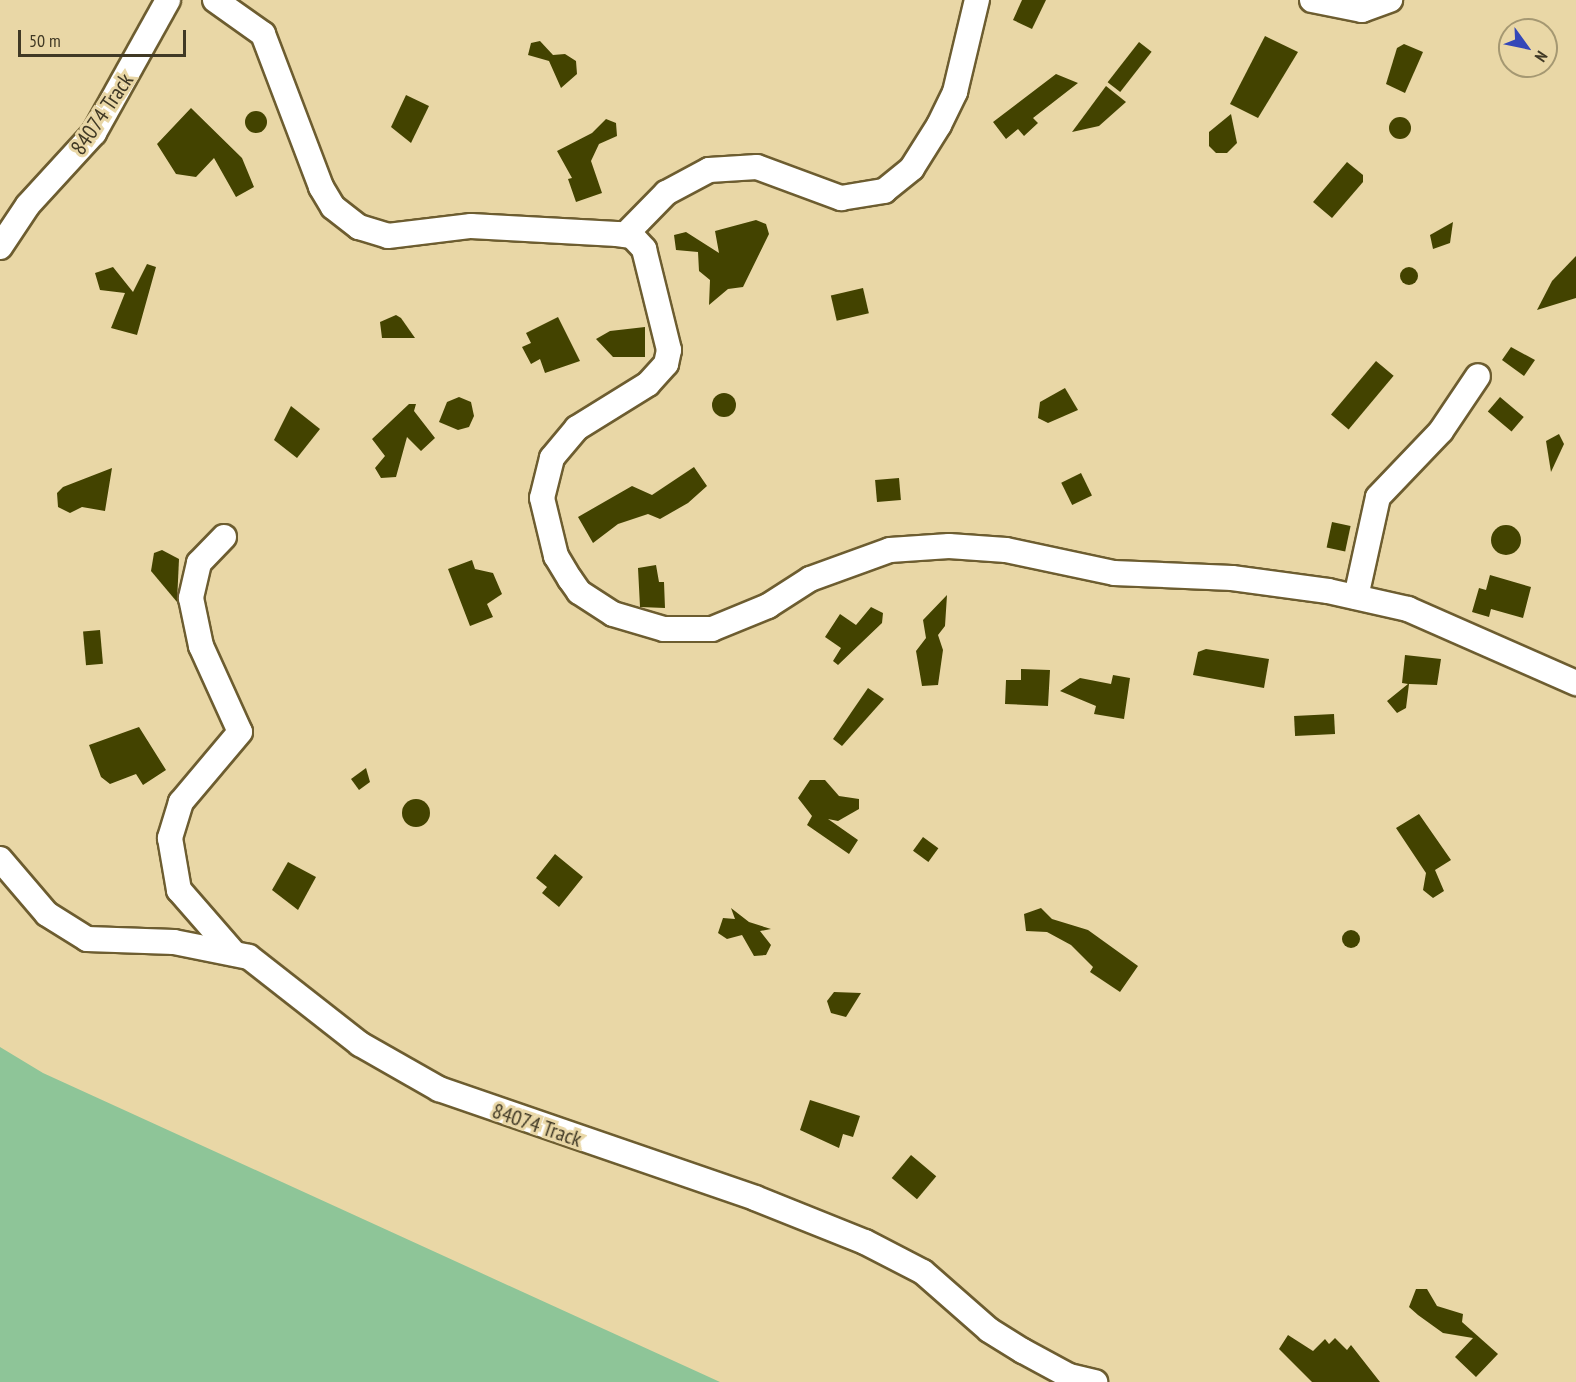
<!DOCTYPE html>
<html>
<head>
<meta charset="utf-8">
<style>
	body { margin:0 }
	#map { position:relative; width:1576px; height:1382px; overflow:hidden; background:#e9d7a6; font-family:"PT Sans Narrow",sans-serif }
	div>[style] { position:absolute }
	.green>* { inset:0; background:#8ec598 }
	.building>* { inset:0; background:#434300; transform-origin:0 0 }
	.round { border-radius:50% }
	.roads { filter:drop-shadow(2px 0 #6d5d30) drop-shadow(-2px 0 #6d5d30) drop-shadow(0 2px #6d5d30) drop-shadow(0 -2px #6d5d30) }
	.minor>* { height:24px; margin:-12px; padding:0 12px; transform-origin:12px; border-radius:12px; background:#fff }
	span { translate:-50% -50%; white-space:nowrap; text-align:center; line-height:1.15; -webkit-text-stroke:6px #e9d7a6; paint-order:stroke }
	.street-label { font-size:22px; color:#403925 }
	.north { position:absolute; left:1498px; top:18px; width:60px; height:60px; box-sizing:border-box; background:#e9d7a6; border:2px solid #a59872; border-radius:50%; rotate:123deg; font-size:16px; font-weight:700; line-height:24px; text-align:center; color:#403925 }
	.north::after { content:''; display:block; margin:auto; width:21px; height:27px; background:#3347b8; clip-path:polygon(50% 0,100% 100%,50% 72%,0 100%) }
	.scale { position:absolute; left:18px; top:30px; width:168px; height:27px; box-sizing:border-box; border:3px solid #403925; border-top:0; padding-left:8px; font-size:18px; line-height:21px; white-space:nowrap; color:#403925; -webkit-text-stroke:4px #e9d7a6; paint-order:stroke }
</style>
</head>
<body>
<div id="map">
	<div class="green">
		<i style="clip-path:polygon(0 1047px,43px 1073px,720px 1382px,0 1382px)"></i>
	</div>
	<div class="building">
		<i style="clip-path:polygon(1022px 0,1046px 0,1032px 29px,1013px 20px)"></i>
		<i style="clip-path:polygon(1265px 36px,1298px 52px,1258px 118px,1230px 104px)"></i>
		<i style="clip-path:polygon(540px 41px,553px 55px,565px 54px,576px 61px,577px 74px,561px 88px,549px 61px,528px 55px,531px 43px)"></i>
		<i style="left:1139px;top:42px;width:16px;height:51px;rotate:38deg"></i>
		<i style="clip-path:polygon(1404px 44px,1423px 52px,1405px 93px,1386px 84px,1397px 48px)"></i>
		<i style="clip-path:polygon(1056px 74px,1078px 83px,1033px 118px,1038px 123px,1024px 136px,1018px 129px,1006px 139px,993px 122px)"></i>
		<i style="clip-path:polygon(1106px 86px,1126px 102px,1099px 126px,1072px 132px)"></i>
		<i style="clip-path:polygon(406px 95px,429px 106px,411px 143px,391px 127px)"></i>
		<i style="clip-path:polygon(191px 108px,242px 158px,254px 187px,236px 197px,214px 158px,196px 177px,176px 174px,157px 144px)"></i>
		<i class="round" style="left:245px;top:111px;width:22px;height:22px"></i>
		<i style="clip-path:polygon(1231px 114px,1237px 143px,1227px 153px,1216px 153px,1209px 146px,1209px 132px)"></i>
		<i class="round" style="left:1389px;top:117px;width:22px;height:22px"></i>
		<i style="clip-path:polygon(606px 119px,616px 123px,617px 136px,599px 144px,591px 161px,602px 193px,576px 202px,568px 179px,572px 178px,557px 151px,592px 133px)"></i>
		<i style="clip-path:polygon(1347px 162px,1363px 175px,1363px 182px,1332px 218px,1313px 202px)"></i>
		<i style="clip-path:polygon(756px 220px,766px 224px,769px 234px,743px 287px,728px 289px,709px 305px,710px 280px,699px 271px,698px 252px,676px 250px,674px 235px,686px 232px,719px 253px,715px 231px)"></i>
		<i style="clip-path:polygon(1453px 222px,1450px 243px,1433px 249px,1430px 235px)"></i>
		<i style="clip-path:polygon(1576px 256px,1576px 298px,1537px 310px,1552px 281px)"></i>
		<i style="clip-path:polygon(147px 264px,156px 267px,137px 335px,111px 328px,125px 293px,100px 290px,95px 273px,113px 267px,133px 292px)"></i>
		<i class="round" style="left:1400px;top:267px;width:18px;height:18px"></i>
		<i style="left:863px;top:288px;width:26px;height:33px;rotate:77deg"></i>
		<i style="clip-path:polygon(396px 315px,401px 318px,415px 338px,382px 338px,380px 322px)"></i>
		<i style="clip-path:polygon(558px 317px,580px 361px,545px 373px,540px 359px,531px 364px,522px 347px,531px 343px,526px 333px)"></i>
		<i style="clip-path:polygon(645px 327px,645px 357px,613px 357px,596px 339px,610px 331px)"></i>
		<i style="clip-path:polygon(1511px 347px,1535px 360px,1524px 376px,1502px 360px)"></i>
		<i style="left:1376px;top:361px;width:23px;height:70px;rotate:40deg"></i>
		<i style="clip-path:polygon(1065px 388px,1078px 410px,1048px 423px,1038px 418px,1040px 402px)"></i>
		<i class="round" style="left:712px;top:393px;width:24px;height:24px"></i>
		<i style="clip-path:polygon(459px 397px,471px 402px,474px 416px,469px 427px,458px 430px,439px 422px,447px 402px)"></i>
		<i style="left:1500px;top:397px;width:31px;height:19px;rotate:40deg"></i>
		<i style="clip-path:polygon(409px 404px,416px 404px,414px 411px,435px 438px,421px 451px,407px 437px,396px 477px,381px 478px,375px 468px,385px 456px,372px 439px)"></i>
		<i style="clip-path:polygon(291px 406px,320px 429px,297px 458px,274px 440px)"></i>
		<i style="clip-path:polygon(1559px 434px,1564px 444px,1551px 472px,1546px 441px)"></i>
		<i style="clip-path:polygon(694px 467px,707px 486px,688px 503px,660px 519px,648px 514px,618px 524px,593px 543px,578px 517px,632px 486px,652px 495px)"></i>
		<i style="clip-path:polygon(112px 468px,105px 511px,82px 507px,70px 513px,58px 507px,57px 493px,63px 487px)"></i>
		<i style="left:1081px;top:473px;width:25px;height:22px;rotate:64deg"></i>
		<i style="left:899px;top:478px;width:22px;height:24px;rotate:85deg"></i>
		<i style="left:1332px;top:522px;width:19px;height:26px;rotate:12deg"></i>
		<i class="round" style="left:1491px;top:525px;width:30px;height:30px"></i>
		<i style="clip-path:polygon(162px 550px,179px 559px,177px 602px,151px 571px,154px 553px)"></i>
		<i style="clip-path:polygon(472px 560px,475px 569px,493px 573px,502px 594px,487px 604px,493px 617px,470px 626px,448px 569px)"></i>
		<i style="clip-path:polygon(656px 565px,659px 582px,664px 582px,665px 608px,640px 607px,638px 568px)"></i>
		<i style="clip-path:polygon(1490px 575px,1531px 587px,1523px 618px,1491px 609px,1489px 617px,1472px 612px,1479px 588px,1486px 590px)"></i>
		<i style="clip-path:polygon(947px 595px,945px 626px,938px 635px,943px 650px,938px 685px,922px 686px,916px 651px,926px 638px,923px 620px)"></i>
		<i style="clip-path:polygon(871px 607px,883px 613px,882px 623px,838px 665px,833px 661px,841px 648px,825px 637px,840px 614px,856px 625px)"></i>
		<i style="left:100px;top:630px;width:34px;height:17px;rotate:85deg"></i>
		<i style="clip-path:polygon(1206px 649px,1269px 659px,1264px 688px,1193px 675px,1198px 652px)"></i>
		<i style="clip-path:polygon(1405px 655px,1441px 659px,1437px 685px,1409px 684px,1406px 708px,1397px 713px,1387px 701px,1408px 684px,1402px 683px)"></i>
		<i style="clip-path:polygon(1021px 669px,1050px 670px,1048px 706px,1005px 704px,1006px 680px,1021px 680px)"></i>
		<i style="clip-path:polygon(1113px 675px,1130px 678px,1124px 719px,1094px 714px,1096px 706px,1060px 691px,1080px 678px,1111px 684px)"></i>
		<i style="clip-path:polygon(868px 688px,884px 699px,842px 746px,833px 739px)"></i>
		<i style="left:1334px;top:714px;width:20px;height:40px;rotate:87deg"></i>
		<i style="clip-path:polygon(139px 727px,166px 770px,143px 785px,136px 774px,110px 784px,101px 777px,89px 745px)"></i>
		<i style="clip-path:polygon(366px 768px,370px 782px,359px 790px,351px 779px)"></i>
		<i style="clip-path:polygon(810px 780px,825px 780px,839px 796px,859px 799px,859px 809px,838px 821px,828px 819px,858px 840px,849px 854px,807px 825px,812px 816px,798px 798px)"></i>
		<i class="round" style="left:402px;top:799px;width:28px;height:28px"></i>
		<i style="clip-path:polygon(1419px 814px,1451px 860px,1435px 870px,1444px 891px,1433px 898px,1423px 890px,1426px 873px,1396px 828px)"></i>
		<i style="left:923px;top:837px;width:19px;height:17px;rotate:36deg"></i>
		<i style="clip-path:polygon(555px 854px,583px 877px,559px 907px,542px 893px,547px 887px,536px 878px)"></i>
		<i style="clip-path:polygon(288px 862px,316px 877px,298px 910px,272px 890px)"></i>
		<i style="clip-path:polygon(731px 908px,749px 922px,771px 929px,760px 931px,771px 945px,766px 955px,754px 956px,742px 935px,727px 939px,718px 933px,723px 918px,735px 919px)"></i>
		<i style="clip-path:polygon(1041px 908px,1052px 919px,1088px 930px,1138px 966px,1120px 992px,1090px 972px,1093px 967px,1071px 945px,1047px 932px,1026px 931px,1024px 914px)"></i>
		<i class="round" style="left:1342px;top:930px;width:18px;height:18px"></i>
		<i style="clip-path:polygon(834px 992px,861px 993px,846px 1017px,831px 1013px,827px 1001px)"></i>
		<i style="clip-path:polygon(810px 1100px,860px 1116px,853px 1137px,843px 1134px,839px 1148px,800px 1130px)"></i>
		<i style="left:911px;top:1155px;width:33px;height:30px;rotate:40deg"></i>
		<i style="clip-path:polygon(1416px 1289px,1427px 1289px,1437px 1306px,1463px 1314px,1462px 1322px,1498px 1354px,1476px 1377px,1455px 1357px,1473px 1338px,1443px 1333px,1418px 1315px,1409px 1307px)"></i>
		<i style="clip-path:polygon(1288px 1335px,1313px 1351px,1325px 1339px,1329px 1344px,1335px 1338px,1347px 1350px,1351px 1345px,1380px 1382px,1312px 1382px,1279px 1349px)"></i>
	</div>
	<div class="roads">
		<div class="minor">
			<i style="left:215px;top:0;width:59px;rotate:35.3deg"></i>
			<i style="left:263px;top:34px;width:164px;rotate:69.2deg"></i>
			<i style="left:321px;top:187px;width:23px;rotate:59deg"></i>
			<i style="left:333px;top:207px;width:33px;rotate:38deg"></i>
			<i style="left:359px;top:227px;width:30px;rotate:17deg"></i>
			<i style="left:388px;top:236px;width:84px;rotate:-6.9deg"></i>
			<i style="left:471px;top:226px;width:146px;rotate:3.1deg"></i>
			<i style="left:617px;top:234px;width:15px;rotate:8deg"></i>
			<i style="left:632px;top:236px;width:18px;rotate:47deg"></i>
			<i style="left:644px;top:249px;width:104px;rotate:76.1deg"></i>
			<i style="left:669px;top:350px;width:14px;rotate:102deg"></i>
			<i style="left:666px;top:364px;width:27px;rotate:132deg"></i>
			<i style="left:648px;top:384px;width:84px;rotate:148.2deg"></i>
			<i style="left:577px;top:428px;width:39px;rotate:130deg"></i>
			<i style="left:552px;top:458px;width:41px;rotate:104deg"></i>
			<i style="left:542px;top:498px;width:60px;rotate:76.4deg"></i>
			<i style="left:556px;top:556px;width:27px;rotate:59deg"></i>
			<i style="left:570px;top:579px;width:16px;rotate:55deg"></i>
			<i style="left:579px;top:592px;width:40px;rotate:32.9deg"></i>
			<i style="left:613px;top:614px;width:53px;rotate:16.4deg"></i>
			<i style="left:664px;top:629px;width:48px"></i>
			<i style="left:712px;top:629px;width:61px;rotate:-22.3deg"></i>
			<i style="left:768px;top:606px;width:50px;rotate:-32.7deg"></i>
			<i style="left:810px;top:579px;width:85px;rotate:-19.9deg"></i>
			<i style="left:890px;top:550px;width:59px;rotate:-3.9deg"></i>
			<i style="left:949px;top:546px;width:57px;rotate:4deg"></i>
			<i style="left:1006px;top:550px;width:110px;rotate:12deg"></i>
			<i style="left:1114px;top:573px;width:118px;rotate:2.4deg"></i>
			<i style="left:1232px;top:578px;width:97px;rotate:7.7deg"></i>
			<i style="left:1328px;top:591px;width:82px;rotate:12.7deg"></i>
			<i style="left:1408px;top:609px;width:184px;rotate:23.8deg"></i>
			<i style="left:1312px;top:0;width:51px;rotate:11.3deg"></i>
			<i style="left:1362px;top:10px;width:30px;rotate:-20deg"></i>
			<i style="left:625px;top:235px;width:59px;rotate:-45.7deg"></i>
			<i style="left:666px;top:193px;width:49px;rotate:-28.1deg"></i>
			<i style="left:709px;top:170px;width:48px;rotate:-3.6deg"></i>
			<i style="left:757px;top:167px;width:90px;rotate:20.3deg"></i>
			<i style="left:841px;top:198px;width:44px;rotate:-9.2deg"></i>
			<i style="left:884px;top:191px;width:36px;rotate:-39deg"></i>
			<i style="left:912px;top:168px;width:51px;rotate:-57.9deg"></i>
			<i style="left:939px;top:125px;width:37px;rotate:-64deg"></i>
			<i style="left:955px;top:92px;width:95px;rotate:-76.6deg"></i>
			<i style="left:0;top:247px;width:50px;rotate:-56.3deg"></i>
			<i style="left:28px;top:205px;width:98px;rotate:-47.5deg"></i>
			<i style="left:94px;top:133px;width:152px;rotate:-60.9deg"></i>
			<i style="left:224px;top:537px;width:36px;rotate:134deg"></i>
			<i style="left:199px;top:563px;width:36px;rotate:103deg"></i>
			<i style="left:191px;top:598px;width:49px;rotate:78.2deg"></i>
			<i style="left:201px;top:646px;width:94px;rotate:65.6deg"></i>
			<i style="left:240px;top:732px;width:92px;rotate:130.1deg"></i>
			<i style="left:181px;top:802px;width:38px;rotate:107deg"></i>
			<i style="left:170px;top:838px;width:53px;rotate:80.2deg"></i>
			<i style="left:179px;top:890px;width:82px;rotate:48.9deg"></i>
			<i style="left:1356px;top:597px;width:102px;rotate:-77.6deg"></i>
			<i style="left:1378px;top:497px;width:91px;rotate:-46.3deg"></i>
			<i style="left:1441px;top:431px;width:66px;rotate:-56.1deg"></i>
			<i style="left:0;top:859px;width:72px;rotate:49.5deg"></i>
			<i style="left:47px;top:914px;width:47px;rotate:32deg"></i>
			<i style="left:87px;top:939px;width:87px;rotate:2deg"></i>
			<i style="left:174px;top:942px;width:76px;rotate:11.3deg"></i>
			<i style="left:249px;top:957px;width:141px;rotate:38.1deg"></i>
			<i style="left:360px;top:1044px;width:91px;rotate:29.7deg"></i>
			<i style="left:439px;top:1089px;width:334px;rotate:19deg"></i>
			<i style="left:755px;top:1198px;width:118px;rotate:21.8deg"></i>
			<i style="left:865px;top:1242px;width:65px;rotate:27.3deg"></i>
			<i style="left:923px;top:1272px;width:88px;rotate:41.3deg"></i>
			<i style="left:989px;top:1330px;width:40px;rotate:32deg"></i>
			<i style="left:1023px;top:1351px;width:52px;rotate:28.5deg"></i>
			<i style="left:1069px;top:1376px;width:27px;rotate:13deg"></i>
		</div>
	</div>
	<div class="street-label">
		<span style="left:102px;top:114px;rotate:-56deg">84074 Track</span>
		<span style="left:537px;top:1125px;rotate:19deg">84074 Track</span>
	</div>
	<div class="north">N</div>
	<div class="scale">50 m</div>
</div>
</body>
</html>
